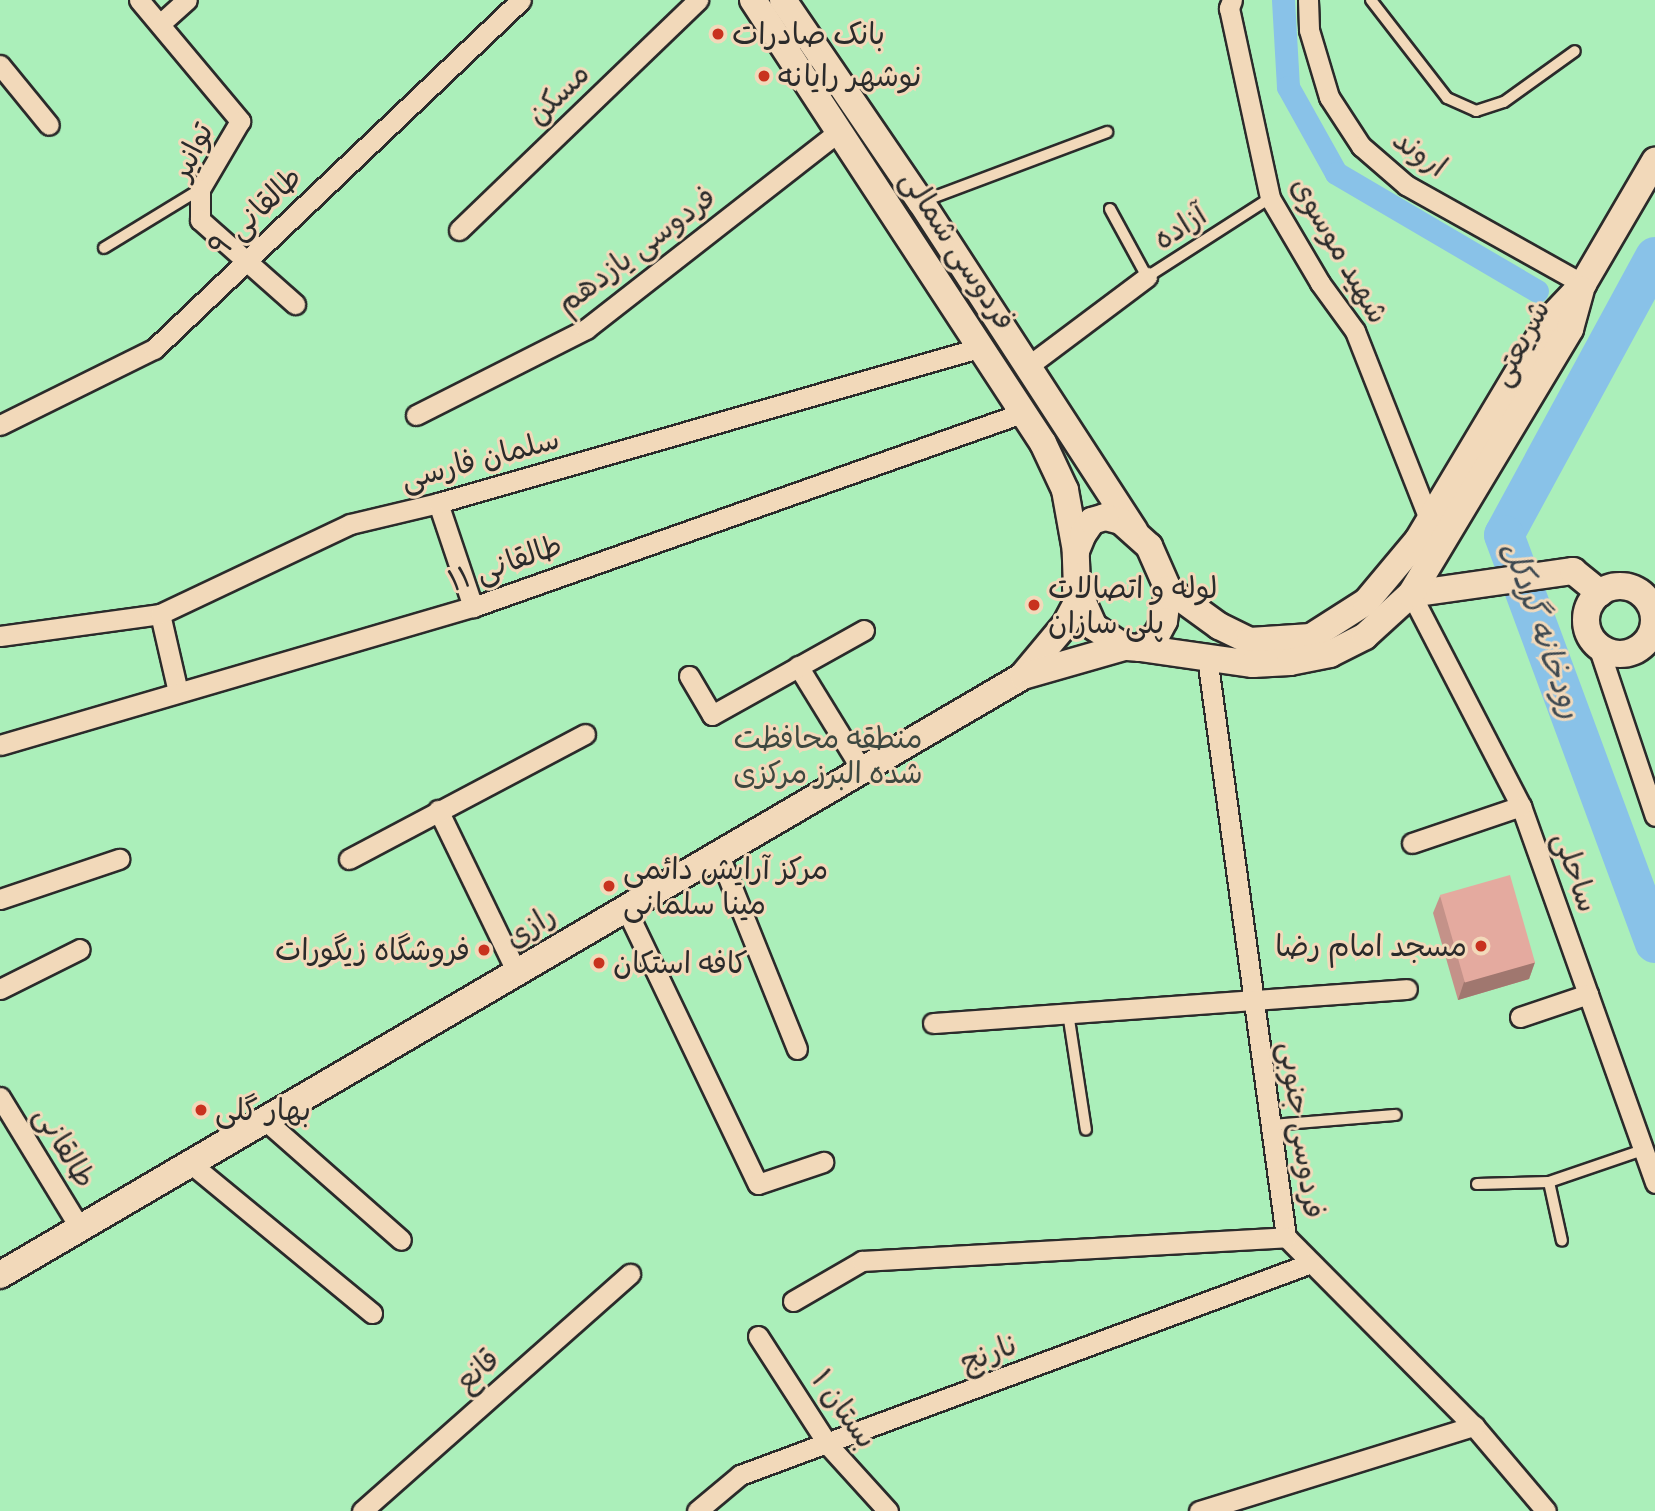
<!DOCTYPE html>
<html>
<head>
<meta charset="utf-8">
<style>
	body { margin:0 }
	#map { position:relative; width:1655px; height:1511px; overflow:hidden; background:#f2d9ba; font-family:Caveat,"Playpen Sans Arabic",sans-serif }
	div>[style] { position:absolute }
	.green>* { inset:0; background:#abefba; transform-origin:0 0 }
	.canal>* { height:23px; margin:-11.5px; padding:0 11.5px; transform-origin:11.5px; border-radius:11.5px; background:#89c2e8 }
	.river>* { height:40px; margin:-20px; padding:0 20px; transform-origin:20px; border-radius:20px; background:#89c2e8 }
	.roads { filter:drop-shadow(2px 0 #2b2b2b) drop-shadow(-2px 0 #2b2b2b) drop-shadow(0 2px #2b2b2b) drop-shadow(0 -2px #2b2b2b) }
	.lane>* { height:10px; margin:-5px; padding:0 5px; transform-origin:5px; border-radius:5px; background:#f2d9ba }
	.street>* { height:19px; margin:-9.5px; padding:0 9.5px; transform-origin:9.5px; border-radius:9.5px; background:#f2d9ba }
	.secondary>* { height:26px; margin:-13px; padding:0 13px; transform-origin:13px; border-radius:13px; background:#f2d9ba }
	.secondary>.ring { margin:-13px; padding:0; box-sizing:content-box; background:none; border:26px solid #f2d9ba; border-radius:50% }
	.wall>* { inset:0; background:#c49289 }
	.shaded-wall>* { inset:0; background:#a0776f }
	.building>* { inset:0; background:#e4aa9f; transform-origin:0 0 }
	.dots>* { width:19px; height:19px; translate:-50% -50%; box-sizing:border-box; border:4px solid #f2d9ba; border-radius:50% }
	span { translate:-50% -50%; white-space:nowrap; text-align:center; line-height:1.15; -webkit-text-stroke:6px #f2d9ba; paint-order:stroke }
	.poi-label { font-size:30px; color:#2b2b2b }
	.left { translate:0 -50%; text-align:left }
	.right { translate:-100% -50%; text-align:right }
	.street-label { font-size:30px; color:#2b2b2b }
	.park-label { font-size:30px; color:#3e4840 }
	.water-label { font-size:32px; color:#3e4951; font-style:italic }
</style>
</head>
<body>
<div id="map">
	<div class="green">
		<i style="left:0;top:0;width:1655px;height:1511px"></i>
	</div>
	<div class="canal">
		<i style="left:1283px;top:0;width:87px;rotate:86.7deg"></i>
		<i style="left:1288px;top:87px;width:98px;rotate:60.8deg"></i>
		<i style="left:1336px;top:173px;width:233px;rotate:30.4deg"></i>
	</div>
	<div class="river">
		<i style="left:1655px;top:257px;width:316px;rotate:118.5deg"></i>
		<i style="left:1504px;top:535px;width:435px;rotate:69.7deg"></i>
	</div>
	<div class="roads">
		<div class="lane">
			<i style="left:1371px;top:0;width:124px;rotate:52.2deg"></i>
			<i style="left:1447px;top:98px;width:32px;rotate:24deg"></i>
			<i style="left:1476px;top:111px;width:29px;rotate:-18deg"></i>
			<i style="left:1504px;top:102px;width:87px;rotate:-35.7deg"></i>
			<i style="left:921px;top:202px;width:199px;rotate:-20.6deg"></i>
			<i style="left:1110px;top:209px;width:77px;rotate:61.4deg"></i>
			<i style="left:1147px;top:277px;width:146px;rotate:-32.7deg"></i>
			<i style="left:104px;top:248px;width:111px;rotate:-31.4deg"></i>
			<i style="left:1068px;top:1013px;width:118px;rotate:81.3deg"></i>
			<i style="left:1271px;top:1125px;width:125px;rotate:-4.6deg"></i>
			<i style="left:1549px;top:1182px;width:60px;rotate:77.6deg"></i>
			<i style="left:1477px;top:1184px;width:72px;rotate:-1.6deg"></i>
			<i style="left:1549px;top:1182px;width:99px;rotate:-18.8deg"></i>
		</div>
		<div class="street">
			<i style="left:139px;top:0;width:158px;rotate:50.1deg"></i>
			<i style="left:240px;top:121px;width:79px;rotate:120.5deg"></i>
			<i style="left:200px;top:189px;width:31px;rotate:90deg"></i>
			<i style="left:200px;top:220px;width:127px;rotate:41.5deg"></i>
			<i style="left:1232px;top:0;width:9px;rotate:111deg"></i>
			<i style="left:1229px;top:8px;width:194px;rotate:77.8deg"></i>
			<i style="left:1270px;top:198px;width:99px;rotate:59.5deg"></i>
			<i style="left:1320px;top:283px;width:59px;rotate:53.9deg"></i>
			<i style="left:1355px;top:331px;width:204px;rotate:68.5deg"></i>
			<i style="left:1308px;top:0;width:30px;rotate:88deg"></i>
			<i style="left:1309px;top:30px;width:70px;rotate:73.4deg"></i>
			<i style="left:1329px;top:97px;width:59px;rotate:56.9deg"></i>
			<i style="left:1361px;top:146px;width:60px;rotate:40.9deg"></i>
			<i style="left:1406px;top:185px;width:203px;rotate:29.2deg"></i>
			<i style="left:160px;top:24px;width:36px;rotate:-42deg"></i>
			<i style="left:0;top:65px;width:77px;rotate:50.8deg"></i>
			<i style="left:459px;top:230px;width:332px;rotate:-43.9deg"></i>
			<i style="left:1027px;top:367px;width:150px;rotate:-36.9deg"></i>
			<i style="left:416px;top:415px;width:191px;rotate:-26.8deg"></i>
			<i style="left:586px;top:329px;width:323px;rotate:-38deg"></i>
			<i style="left:0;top:425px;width:172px;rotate:-26.3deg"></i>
			<i style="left:154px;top:349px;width:506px;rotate:-43.56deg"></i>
			<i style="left:438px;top:503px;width:110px;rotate:71.4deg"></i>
			<i style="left:1411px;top:594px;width:239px;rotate:62.6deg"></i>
			<i style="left:1521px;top:806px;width:400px;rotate:70.4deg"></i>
			<i style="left:160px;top:614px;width:80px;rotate:77deg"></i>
			<i style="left:0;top:636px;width:162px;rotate:-7.8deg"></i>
			<i style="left:160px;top:614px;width:210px;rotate:-25.3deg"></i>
			<i style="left:350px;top:524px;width:90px;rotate:-13.4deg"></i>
			<i style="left:438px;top:503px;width:566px;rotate:-16deg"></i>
			<i style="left:1598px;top:646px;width:179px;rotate:71.5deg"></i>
			<i style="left:1207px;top:657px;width:585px;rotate:82.24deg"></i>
			<i style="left:1286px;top:1237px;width:267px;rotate:45.2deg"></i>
			<i style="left:1474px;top:1426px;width:111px;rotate:49.7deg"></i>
			<i style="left:798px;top:666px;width:122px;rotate:58.4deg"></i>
			<i style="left:689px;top:676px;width:45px;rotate:59.5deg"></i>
			<i style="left:712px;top:715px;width:174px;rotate:-29.2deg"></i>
			<i style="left:0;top:745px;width:493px;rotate:-16.3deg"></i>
			<i style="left:473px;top:607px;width:582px;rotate:-19.46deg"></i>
			<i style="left:438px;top:810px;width:181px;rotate:64.1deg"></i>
			<i style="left:1412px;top:843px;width:115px;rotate:-18.7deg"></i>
			<i style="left:719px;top:855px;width:209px;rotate:68.1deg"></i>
			<i style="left:349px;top:859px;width:267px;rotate:-27.9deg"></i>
			<i style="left:0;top:899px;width:126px;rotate:-18.6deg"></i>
			<i style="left:625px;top:907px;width:307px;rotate:64.4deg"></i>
			<i style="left:758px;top:1184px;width:69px;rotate:-18.7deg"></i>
			<i style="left:0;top:989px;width:89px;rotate:-26.6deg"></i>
			<i style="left:1520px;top:1017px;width:72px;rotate:-18.7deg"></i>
			<i style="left:933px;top:1023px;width:475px;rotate:-4.1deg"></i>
			<i style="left:0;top:1097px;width:153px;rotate:58.6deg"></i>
			<i style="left:265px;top:1120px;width:181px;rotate:41.4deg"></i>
			<i style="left:190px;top:1163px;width:236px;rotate:39.5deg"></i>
			<i style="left:793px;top:1301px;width:80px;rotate:-30.1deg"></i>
			<i style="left:862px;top:1261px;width:425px;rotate:-3.2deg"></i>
			<i style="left:758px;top:1336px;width:131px;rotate:57.2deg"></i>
			<i style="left:829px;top:1446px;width:88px;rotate:47.8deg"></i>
			<i style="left:362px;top:1511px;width:358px;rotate:-41.5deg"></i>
			<i style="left:697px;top:1511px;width:56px;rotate:-39.9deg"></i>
			<i style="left:740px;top:1475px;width:609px;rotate:-20.37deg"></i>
			<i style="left:1199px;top:1511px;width:288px;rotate:-17.2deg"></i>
		</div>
		<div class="secondary">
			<i style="left:753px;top:0;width:529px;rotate:56.79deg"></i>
			<i style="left:1043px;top:443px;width:52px;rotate:64.9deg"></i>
			<i style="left:1065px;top:490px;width:62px;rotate:79.8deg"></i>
			<i style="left:783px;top:0;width:245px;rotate:55.7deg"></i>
			<i style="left:921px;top:202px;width:392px;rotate:57deg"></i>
			<i style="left:1105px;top:517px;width:16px;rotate:14deg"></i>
			<i style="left:1121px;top:521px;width:38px;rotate:42deg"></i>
			<i style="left:1149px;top:546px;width:47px;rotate:66.2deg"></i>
			<i style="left:1168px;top:589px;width:32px;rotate:97deg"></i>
			<i style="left:1164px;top:621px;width:17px;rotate:118deg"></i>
			<i style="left:1156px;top:636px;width:20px;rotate:143deg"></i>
			<i style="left:1140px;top:648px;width:16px;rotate:-176deg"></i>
			<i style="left:1124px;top:647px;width:36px;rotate:-146deg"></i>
			<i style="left:1094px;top:627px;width:42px;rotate:-114.1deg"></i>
			<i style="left:1077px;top:589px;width:38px;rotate:-92deg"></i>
			<i style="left:1076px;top:551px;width:18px;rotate:-68deg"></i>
			<i style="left:1083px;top:534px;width:16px;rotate:-55deg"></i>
			<i style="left:1092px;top:521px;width:14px;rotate:-17deg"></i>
			<i class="ring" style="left:1586px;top:586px;width:42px;height:42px"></i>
			<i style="left:1168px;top:589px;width:63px;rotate:36deg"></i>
			<i style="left:1219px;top:626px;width:34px;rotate:26deg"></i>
			<i style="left:1250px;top:641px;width:61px;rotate:-3.8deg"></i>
			<i style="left:1311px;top:637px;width:65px;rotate:-32.5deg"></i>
			<i style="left:1366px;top:602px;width:81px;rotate:-50deg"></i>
			<i style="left:1418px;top:540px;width:259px;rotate:-59.1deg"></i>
			<i style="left:1551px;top:318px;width:47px;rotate:-46.7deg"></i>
			<i style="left:1583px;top:284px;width:143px;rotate:-59.7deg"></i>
			<i style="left:1411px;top:594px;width:164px;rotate:-8.1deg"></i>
			<i style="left:1573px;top:571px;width:35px;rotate:39deg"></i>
			<i style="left:1140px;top:648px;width:114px;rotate:8.1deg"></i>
			<i style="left:1253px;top:664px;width:37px;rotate:-3deg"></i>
			<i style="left:1290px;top:662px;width:41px;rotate:-11.3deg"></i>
			<i style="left:1330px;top:654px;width:39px;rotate:-27deg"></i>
			<i style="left:1365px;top:636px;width:62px;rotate:-42.4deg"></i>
			<i style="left:1411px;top:594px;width:309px;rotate:-59deg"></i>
			<i style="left:1570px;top:329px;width:41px;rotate:-74.6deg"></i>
			<i style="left:1024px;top:674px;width:64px;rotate:-50.1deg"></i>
			<i style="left:1065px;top:625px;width:26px;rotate:-62deg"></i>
			<i style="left:1077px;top:602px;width:15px;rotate:-94deg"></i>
			<i style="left:0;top:1275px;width:1185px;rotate:-30.35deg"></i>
			<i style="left:1023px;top:676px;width:105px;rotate:-16deg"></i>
		</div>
	</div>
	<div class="wall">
		<i style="clip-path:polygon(1440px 896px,1535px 962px,1529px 979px,1458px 1000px,1433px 913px)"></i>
	</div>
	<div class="shaded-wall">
		<i style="clip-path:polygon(1535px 962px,1529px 979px,1458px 1000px,1464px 982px)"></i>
	</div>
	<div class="building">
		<i style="left:1510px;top:875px;width:91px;height:73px;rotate:74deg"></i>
	</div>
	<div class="dots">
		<i style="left:718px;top:34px;background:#c8321e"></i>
		<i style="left:764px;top:76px;background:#c8321e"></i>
		<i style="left:1034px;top:605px;background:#c8321e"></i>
		<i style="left:609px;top:886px;background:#c8321e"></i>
		<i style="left:1481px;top:946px;background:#c8321e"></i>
		<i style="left:484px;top:950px;background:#c8321e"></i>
		<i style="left:599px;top:963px;background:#c8321e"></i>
		<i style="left:201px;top:1110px;background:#c8321e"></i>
	</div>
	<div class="poi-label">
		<span class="left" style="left:732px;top:34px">بانک صادرات</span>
		<span class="left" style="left:778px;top:76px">نوشهر رایانه</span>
		<span class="left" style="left:1048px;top:605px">لوله و اتصالات<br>پلی سازان</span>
		<span class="left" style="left:623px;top:886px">مرکز آرایش دائمی<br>مینا سلمانی</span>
		<span class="right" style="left:1467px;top:946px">مسجد امام رضا</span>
		<span class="right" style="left:470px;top:950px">فروشگاه زیگورات</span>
		<span class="left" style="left:613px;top:963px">کافه استکان</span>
		<span class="left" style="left:215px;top:1110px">بهار گلی</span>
	</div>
	<div class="street-label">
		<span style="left:558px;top:94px;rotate:-44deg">مسکن</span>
		<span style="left:192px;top:151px;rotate:-64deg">توانیر</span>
		<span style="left:1420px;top:153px;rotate:36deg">اروند</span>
		<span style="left:255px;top:212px;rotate:-44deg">طالقانی ۹</span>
		<span style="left:1180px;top:227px;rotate:-33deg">آزاده</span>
		<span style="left:636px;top:250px;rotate:-37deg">فردوسی یازدهم</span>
		<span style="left:958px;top:250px;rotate:57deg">فردوسی شمالی</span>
		<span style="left:1340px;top:250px;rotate:60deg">شهید موسوی</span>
		<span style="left:1520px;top:343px;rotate:-62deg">شریعتی</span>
		<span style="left:480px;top:459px;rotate:-15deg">سلمان فارسی</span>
		<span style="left:505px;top:563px;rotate:-19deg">طالقانی ۱۱</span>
		<span style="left:1576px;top:872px;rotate:71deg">ساحلی</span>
		<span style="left:530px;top:926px;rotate:-32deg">رازی</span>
		<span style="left:1302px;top:1130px;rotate:82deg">فردوسی جنوبی</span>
		<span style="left:65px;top:1147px;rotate:59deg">طالقانی</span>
		<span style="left:989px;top:1353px;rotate:-21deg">نارنج</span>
		<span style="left:477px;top:1370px;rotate:-41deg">قانع</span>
		<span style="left:844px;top:1409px;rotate:54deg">بستان ۱</span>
	</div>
	<div class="park-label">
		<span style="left:828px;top:755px">منطقه محافظت<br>شده البرز مرکزی</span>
	</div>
	<div class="water-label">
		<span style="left:1542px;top:630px;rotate:71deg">رودخانه گردکل</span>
	</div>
</div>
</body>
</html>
